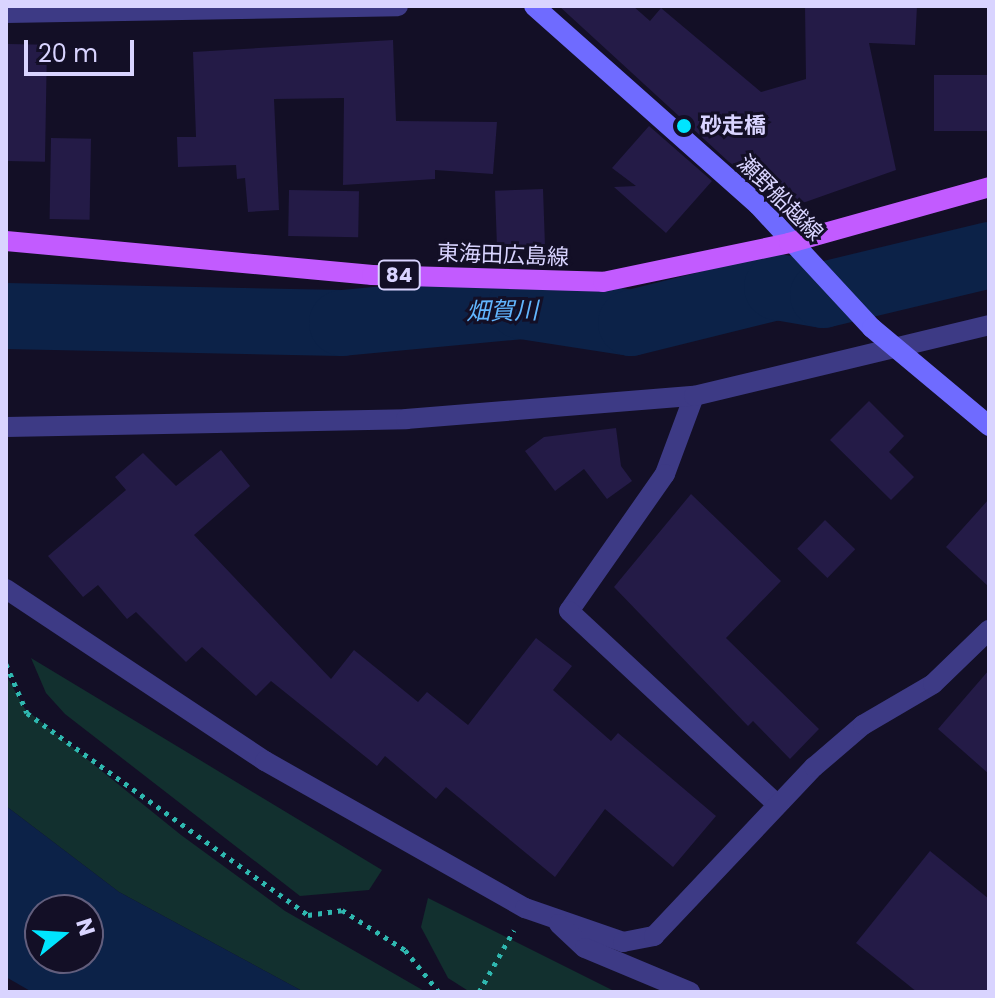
<!DOCTYPE html>
<html>
<head>
<meta charset="utf-8">
<style>
	body { margin:0 }
	#map { position:relative; width:995px; height:998px; overflow:hidden; background:#130f26; font-family:Poppins,"Noto Sans JP",sans-serif }
	div>[style] { position:absolute }
	.green>* { inset:0; background:#12302f }
	.water>* { inset:0; background:#0c2248 }
	.river>* { height:66px; margin:-33px; padding:0 33px; transform-origin:33px; border-radius:33px; background:#0c2248 }
	.building>* { inset:0; background:#241b47; transform-origin:0 0 }
	.path>* { height:5px; margin-top:-2.5px; transform-origin:0; background:repeating-linear-gradient(90deg,#2fb8b0 0 4px,transparent 0 10px) }
	.minor>* { height:20px; margin:-10px; padding:0 10px; transform-origin:10px; border-radius:10px; background:#3d3a85 }
	.secondary>* { height:20px; margin:-10px; padding:0 10px; transform-origin:10px; border-radius:10px; background:#6f6bff }
	.primary>* { height:20px; margin:-10px; padding:0 10px; transform-origin:10px; border-radius:10px; background:#c25bff }
	.dots>* { width:22px; height:22px; translate:-50% -50%; box-sizing:border-box; border:4px solid #130f26; border-radius:50% }
	span { translate:-50% -50%; white-space:nowrap; text-align:center; line-height:1.15; -webkit-text-stroke:6px #130f26; paint-order:stroke }
	.shield-label span { padding:2px 6px; background:#130f26; border:2px solid; border-radius:6px; -webkit-text-stroke-width:0 }
	.shield-label { font-size:20px; color:#d9d4ff; font-weight:700 }
	.poi-label { font-size:22px; color:#d9d4ff; font-weight:700 }
	.left { translate:0 -50%; text-align:left }
	.street-label { font-size:22px; color:#d9d4ff }
	.water-label { font-size:24px; color:#62b6ff; font-style:italic }
	.frame { position:absolute; inset:0; border:8px solid #d9d4ff; pointer-events:none }
	.north { position:absolute; left:24px; top:894px; width:80px; height:80px; box-sizing:border-box; background:#130f26; border:2px solid #625e7d; border-radius:50%; rotate:72deg; font-size:22px; font-weight:700; line-height:32px; text-align:center; color:#d9d4ff }
	.north::after { content:''; display:block; margin:auto; width:28px; height:36px; background:#00e5ff; clip-path:polygon(50% 0,100% 100%,50% 72%,0 100%) }
	.scale { position:absolute; left:24px; top:40px; width:110px; height:36px; box-sizing:border-box; border:4px solid #d9d4ff; border-top:0; padding-left:10px; font-size:24px; line-height:28px; white-space:nowrap; color:#d9d4ff; -webkit-text-stroke:6px #130f26; paint-order:stroke }
</style>
</head>
<body>
<div id="map">
	<div class="green">
		<i style="clip-path:polygon(31px 658px,382px 870px,369px 890px,300px 896px,65px 714px,46px 693px)"></i>
		<i style="clip-path:polygon(6px 675px,25px 709px,181px 835px,285px 911px,426px 992px,304px 992px,119px 892px,6px 806px)"></i>
		<i style="clip-path:polygon(428px 898px,616px 992px,470px 992px,448px 978px,421px 927px)"></i>
	</div>
	<div class="water">
		<i style="clip-path:polygon(evenodd,6px 806px,119px 892px,304px 992px,32px 992px,6px 977px,6px 806px,40px 910px,88px 910px,88px 958px,40px 958px,40px 910px)"></i>
	</div>
	<div class="river">
		<i style="left:6px;top:316px;width:336px;rotate:1.2deg"></i>
		<i style="left:342px;top:323px;width:180px;rotate:-5.4deg"></i>
		<i style="left:521px;top:306px;width:111px;rotate:8.8deg"></i>
		<i style="left:631px;top:323px;width:150px;rotate:-13.9deg"></i>
		<i style="left:777px;top:287px;width:47px;rotate:9.9deg"></i>
		<i style="left:823px;top:295px;width:171px;rotate:-13.5deg"></i>
	</div>
	<div class="building">
		<i style="clip-path:polygon(559px 6px,633px 6px,650px 21px,661px 8px,761px 92px,806px 79px,805px 6px,917px 6px,915px 45px,869px 43px,896px 170px,797px 205px,775px 177px,766px 188px,729px 162px)"></i>
		<i style="clip-path:polygon(393px 40px,396px 121px,497px 122px,493px 174px,435px 170px,435px 179px,343px 185px,344px 98px,274px 99px,279px 210px,248px 212px,245px 178px,237px 179px,236px 165px,178px 167px,177px 137px,196px 137px,193px 52px)"></i>
		<i style="left:8px;top:44px;width:39px;height:117px;rotate:1deg"></i>
		<i style="left:989px;top:75px;width:56px;height:55px;rotate:90deg"></i>
		<i style="clip-path:polygon(649px 126px,712px 181px,666px 233px,614px 187px,636px 186px,612px 168px)"></i>
		<i style="left:51px;top:138px;width:40px;height:81px;rotate:1deg"></i>
		<i style="left:543px;top:189px;width:61px;height:48px;rotate:88deg"></i>
		<i style="left:289px;top:190px;width:70px;height:46px;rotate:1deg"></i>
		<i style="clip-path:polygon(869px 401px,904px 436px,889px 452px,914px 477px,891px 500px,830px 440px)"></i>
		<i style="clip-path:polygon(616px 428px,621px 466px,632px 481px,607px 499px,584px 469px,555px 491px,525px 451px,544px 437px)"></i>
		<i style="clip-path:polygon(221px 450px,250px 486px,194px 535px,331px 679px,354px 650px,418px 702px,427px 692px,468px 725px,536px 638px,572px 666px,553px 690px,611px 741px,618px 733px,716px 816px,673px 867px,605px 809px,555px 877px,446px 787px,436px 799px,385px 756px,377px 766px,271px 681px,256px 696px,202px 647px,186px 662px,136px 612px,127px 619px,98px 585px,83px 597px,48px 556px,126px 490px,115px 477px,143px 453px,176px 486px)"></i>
		<i style="clip-path:polygon(691px 494px,781px 581px,726px 638px,819px 729px,790px 759px,753px 721px,748px 726px,614px 587px)"></i>
		<i style="clip-path:polygon(989px 499px,989px 587px,946px 547px)"></i>
		<i style="left:825px;top:520px;width:42px;height:40px;rotate:44deg"></i>
		<i style="clip-path:polygon(989px 670px,989px 774px,938px 729px)"></i>
		<i style="clip-path:polygon(930px 851px,989px 899px,989px 992px,917px 992px,856px 943px)"></i>
	</div>
	<div class="path">
		<i style="left:6px;top:664px;width:53px;rotate:66.8deg"></i>
		<i style="left:27px;top:713px;width:346px;rotate:35.7deg"></i>
		<i style="left:308px;top:915px;width:34px;rotate:-8deg"></i>
		<i style="left:342px;top:910px;width:75px;rotate:32.4deg"></i>
		<i style="left:405px;top:950px;width:54px;rotate:51deg"></i>
		<i style="left:479px;top:992px;width:71px;rotate:-60.6deg"></i>
	</div>
	<div class="minor">
		<i style="left:6px;top:13px;width:392px;rotate:-1deg"></i>
		<i style="left:694px;top:396px;width:83px;rotate:110.4deg"></i>
		<i style="left:665px;top:474px;width:167px;rotate:125deg"></i>
		<i style="left:569px;top:611px;width:284px;rotate:42.9deg"></i>
		<i style="left:6px;top:427px;width:400px;rotate:-1.1deg"></i>
		<i style="left:406px;top:419px;width:289px;rotate:-4.6deg"></i>
		<i style="left:694px;top:396px;width:303px;rotate:-13.5deg"></i>
		<i style="left:6px;top:589px;width:311px;rotate:33.6deg"></i>
		<i style="left:265px;top:761px;width:299px;rotate:29.5deg"></i>
		<i style="left:525px;top:908px;width:104px;rotate:19.1deg"></i>
		<i style="left:623px;top:942px;width:32px;rotate:-11deg"></i>
		<i style="left:654px;top:936px;width:233px;rotate:-46.6deg"></i>
		<i style="left:814px;top:767px;width:65px;rotate:-40.6deg"></i>
		<i style="left:863px;top:725px;width:81px;rotate:-30.4deg"></i>
		<i style="left:933px;top:684px;width:78px;rotate:-44deg"></i>
		<i style="left:559px;top:924px;width:35px;rotate:43deg"></i>
		<i style="left:585px;top:948px;width:114px;rotate:22.7deg"></i>
	</div>
	<div class="secondary">
		<i style="left:534px;top:6px;width:300px;rotate:41.6deg"></i>
		<i style="left:758px;top:205px;width:168px;rotate:47.2deg"></i>
		<i style="left:872px;top:328px;width:153px;rotate:39.9deg"></i>
	</div>
	<div class="primary">
		<i style="left:6px;top:241px;width:368px;rotate:5.3deg"></i>
		<i style="left:372px;top:275px;width:231px;rotate:1.7deg"></i>
		<i style="left:603px;top:282px;width:190px;rotate:-11.8deg"></i>
		<i style="left:789px;top:243px;width:208px;rotate:-15.6deg"></i>
	</div>
	<div class="dots">
		<i style="left:684px;top:126px;background:#00e5ff"></i>
	</div>
	<div class="shield-label">
		<span style="left:399px;top:275px">84</span>
	</div>
	<div class="poi-label">
		<span class="left" style="left:700px;top:126px">砂走橋</span>
	</div>
	<div class="street-label">
		<span style="left:780px;top:198px;rotate:45deg">瀬野船越線</span>
		<span style="left:503px;top:255px;rotate:2deg">東海田広島線</span>
	</div>
	<div class="water-label">
		<span style="left:502px;top:311px;rotate:-1deg">畑賀川</span>
	</div>
	<div class="frame"></div>
	<div class="north">N</div>
	<div class="scale">20 m</div>
</div>
</body>
</html>
